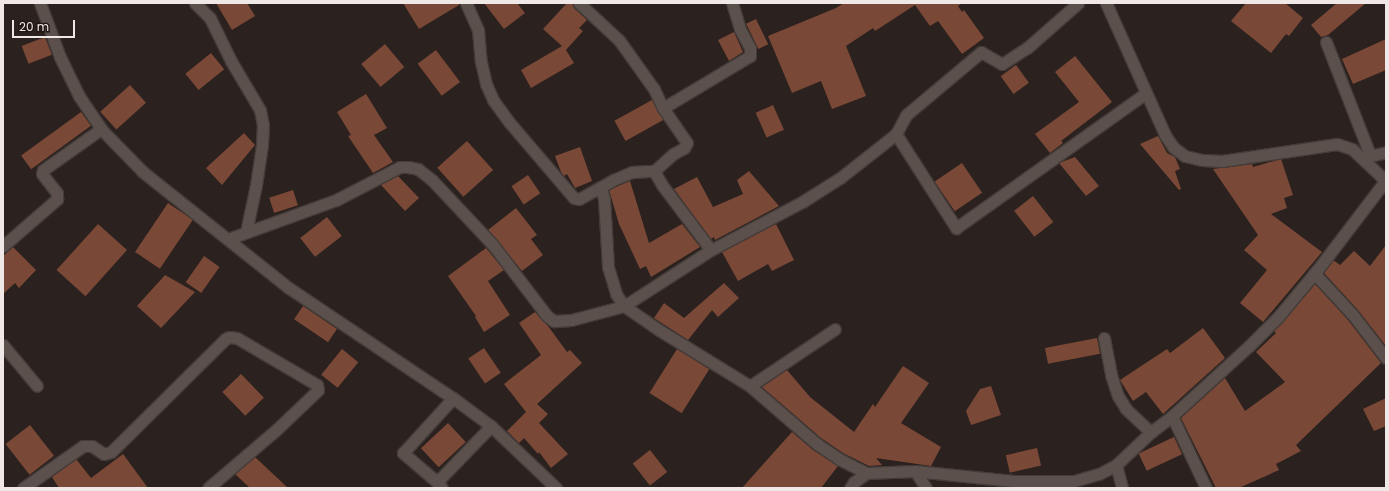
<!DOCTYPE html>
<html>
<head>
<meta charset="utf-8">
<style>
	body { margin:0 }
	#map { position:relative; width:1389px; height:491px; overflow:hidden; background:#2b211e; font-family:Poppins,sans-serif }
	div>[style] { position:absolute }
	.building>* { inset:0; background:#7a4836; transform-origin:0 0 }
	.roads { filter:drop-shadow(1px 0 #433c39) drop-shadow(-1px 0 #433c39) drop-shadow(0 1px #433c39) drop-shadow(0 -1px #433c39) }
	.minor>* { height:11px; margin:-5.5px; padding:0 5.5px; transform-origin:5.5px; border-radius:5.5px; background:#5c504c }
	span { translate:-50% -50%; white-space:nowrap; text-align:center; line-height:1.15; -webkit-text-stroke:4px #211814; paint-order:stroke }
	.frame { position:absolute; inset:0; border:4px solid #efe8e6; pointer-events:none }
	.scale { position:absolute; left:12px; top:20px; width:63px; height:18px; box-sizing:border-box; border:2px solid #efe8e6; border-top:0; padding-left:5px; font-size:12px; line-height:14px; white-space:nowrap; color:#efe8e6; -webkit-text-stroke:3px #211814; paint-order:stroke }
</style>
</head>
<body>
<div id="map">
	<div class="building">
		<i style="clip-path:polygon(216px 3px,247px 3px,255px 16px,232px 30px)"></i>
		<i style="clip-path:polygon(403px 3px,459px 3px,459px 5px,419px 29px)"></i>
		<i style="clip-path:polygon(484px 3px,517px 3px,525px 13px,504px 29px)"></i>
		<i style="clip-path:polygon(567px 3px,572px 3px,574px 8px,587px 20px,579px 28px,583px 31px,566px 50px,574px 63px,531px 88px,521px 70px,562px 46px,543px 29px)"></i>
		<i style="clip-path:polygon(844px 3px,962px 3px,958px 6px,962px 12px,964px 10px,984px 38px,962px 54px,938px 21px,930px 26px,915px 5px,875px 31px,873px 28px,846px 46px,866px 96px,832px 109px,821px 81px,792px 93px,768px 36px,836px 8px)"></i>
		<i style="clip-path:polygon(1246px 3px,1285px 3px,1303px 18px,1289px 36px,1286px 34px,1271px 53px,1231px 21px)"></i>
		<i style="clip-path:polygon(1337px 3px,1366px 3px,1328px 35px,1321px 37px,1311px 25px)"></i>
		<i style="left:756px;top:19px;width:28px;height:11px;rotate:64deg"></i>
		<i style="clip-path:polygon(734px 32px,743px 52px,729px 61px,718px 40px)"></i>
		<i style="left:45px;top:37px;width:19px;height:25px;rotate:69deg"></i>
		<i style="clip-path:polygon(1386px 39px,1386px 70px,1353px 84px,1342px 59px)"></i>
		<i style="left:385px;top:44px;width:30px;height:31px;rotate:50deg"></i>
		<i style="left:436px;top:50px;width:40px;height:23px;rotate:53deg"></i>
		<i style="left:211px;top:53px;width:21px;height:33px;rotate:51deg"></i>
		<i style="clip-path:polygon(1075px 56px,1112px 102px,1061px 141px,1063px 143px,1050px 153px,1035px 134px,1079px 102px,1055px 72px)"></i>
		<i style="left:1016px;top:65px;width:22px;height:19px;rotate:54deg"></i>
		<i style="left:130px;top:85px;width:24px;height:40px;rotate:48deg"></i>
		<i style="clip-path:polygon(366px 94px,387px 128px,374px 135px,393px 162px,373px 173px,348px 136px,351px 135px,337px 112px)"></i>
		<i style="left:652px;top:100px;width:23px;height:43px;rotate:61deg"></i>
		<i style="left:773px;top:105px;width:27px;height:19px;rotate:66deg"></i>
		<i style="left:81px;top:112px;width:17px;height:74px;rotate:54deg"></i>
		<i style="clip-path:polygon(244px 133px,255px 145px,222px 185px,206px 168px)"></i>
		<i style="clip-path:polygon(1158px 136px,1167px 153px,1175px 157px,1180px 169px,1175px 171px,1181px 189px,1179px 190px,1140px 144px)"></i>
		<i style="left:467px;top:141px;width:39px;height:40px;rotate:48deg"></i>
		<i style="clip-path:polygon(580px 147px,592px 181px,575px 188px,567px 174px,564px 176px,561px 172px,555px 156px)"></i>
		<i style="clip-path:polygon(1075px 157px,1099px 186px,1086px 196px,1059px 163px)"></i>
		<i style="clip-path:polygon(1281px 159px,1293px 195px,1284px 198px,1287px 208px,1271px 214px,1322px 252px,1263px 322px,1240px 303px,1267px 270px,1244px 250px,1258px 235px,1213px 169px,1252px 164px,1253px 167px)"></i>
		<i style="left:962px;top:163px;width:36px;height:33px;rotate:56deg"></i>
		<i style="clip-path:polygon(749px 171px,779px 206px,715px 240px,714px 237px,711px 239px,674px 189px,697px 177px,713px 207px,743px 194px,737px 180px)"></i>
		<i style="left:528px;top:175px;width:22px;height:20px;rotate:56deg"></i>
		<i style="clip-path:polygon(398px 176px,419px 198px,405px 211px,381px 185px)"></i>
		<i style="clip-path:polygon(630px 181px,649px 243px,682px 224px,700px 247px,651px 277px,646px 266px,640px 269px,619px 224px,609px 190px)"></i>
		<i style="left:293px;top:190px;width:16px;height:25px;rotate:72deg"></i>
		<i style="left:1033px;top:196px;width:33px;height:24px;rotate:52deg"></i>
		<i style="left:168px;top:203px;width:30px;height:59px;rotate:34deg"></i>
		<i style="clip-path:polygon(516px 208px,537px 235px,531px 239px,543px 255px,522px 271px,488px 230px)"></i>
		<i style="left:327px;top:217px;width:24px;height:34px;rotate:52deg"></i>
		<i style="left:98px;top:224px;width:39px;height:62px;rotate:42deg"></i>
		<i style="clip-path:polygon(776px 224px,794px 260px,772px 271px,768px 264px,738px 281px,722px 252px)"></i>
		<i style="clip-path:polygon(1386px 245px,1386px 346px,1358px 310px,1324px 273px,1333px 260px,1340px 265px,1354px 251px,1370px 266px)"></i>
		<i style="clip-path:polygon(13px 247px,36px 270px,19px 288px,15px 283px,3px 294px,3px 256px)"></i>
		<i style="clip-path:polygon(486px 248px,504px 270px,488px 281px,510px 315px,484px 332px,475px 317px,476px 316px,448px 276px)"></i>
		<i style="left:204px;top:256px;width:19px;height:32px;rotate:35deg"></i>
		<i style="clip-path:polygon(165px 275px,195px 292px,161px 328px,137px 306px)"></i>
		<i style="clip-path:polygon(724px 283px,739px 298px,718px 317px,712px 310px,688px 340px,654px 318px,664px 303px,684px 318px)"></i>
		<i style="clip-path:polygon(1315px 284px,1348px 320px,1381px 363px,1296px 445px,1301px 451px,1276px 464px,1279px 470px,1239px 488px,1216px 488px,1181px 418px,1225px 378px,1245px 411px,1285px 382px,1256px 352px,1276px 333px,1274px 331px)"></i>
		<i style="left:303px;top:306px;width:41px;height:16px;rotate:34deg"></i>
		<i style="clip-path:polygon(535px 312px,548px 326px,567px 352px,570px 350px,582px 363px,537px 404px,548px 414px,539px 423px,568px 454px,551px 468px,539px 452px,538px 454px,524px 438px,519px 443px,507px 431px,526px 412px,504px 384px,541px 355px,519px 323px)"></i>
		<i style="clip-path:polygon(1203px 328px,1225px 358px,1163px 414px,1146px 392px,1133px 401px,1120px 380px,1167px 349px,1170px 353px)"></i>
		<i style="left:1097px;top:338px;width:16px;height:53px;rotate:79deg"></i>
		<i style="left:484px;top:348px;width:30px;height:19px;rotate:56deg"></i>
		<i style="left:342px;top:349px;width:21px;height:33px;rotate:39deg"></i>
		<i style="left:677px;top:349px;width:38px;height:52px;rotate:32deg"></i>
		<i style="clip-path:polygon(903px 366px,929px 383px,901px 423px,941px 447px,931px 466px,876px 458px,882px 465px,869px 466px,843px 453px,821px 438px,762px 387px,787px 370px,810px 397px,854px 432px,873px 404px,875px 407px)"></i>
		<i style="left:241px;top:374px;width:33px;height:26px;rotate:46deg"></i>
		<i style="clip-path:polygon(991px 386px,1001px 415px,971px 425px,966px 411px,980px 389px)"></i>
		<i style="clip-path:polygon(1386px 398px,1386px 426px,1374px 431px,1363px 409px)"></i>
		<i style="left:448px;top:423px;width:26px;height:37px;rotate:47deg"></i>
		<i style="left:30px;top:425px;width:39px;height:31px;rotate:52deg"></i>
		<i style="clip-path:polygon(792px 432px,813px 450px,838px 466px,821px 488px,742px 488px)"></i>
		<i style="left:1174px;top:437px;width:19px;height:39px;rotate:65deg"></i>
		<i style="left:1037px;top:448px;width:18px;height:32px;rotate:77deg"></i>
		<i style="left:650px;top:450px;width:28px;height:22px;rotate:52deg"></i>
		<i style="clip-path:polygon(123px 454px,148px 488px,59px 488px,52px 477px,76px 459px,91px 478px)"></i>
		<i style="clip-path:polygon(255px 457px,288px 488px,250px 488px,235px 474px)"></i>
	</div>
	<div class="roads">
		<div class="minor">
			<i style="left:40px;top:3px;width:58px;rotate:69.7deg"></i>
			<i style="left:60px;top:57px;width:43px;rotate:64deg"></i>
			<i style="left:79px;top:96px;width:40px;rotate:56deg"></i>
			<i style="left:101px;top:129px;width:60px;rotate:45.7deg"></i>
			<i style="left:143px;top:172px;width:186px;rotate:38.5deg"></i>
			<i style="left:289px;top:288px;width:197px;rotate:33.9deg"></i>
			<i style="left:453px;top:398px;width:47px;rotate:36.4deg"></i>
			<i style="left:491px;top:426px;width:90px;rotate:43.6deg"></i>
			<i style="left:195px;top:3px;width:21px;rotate:45deg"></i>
			<i style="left:210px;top:18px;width:48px;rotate:64deg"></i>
			<i style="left:231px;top:61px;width:57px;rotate:59.4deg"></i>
			<i style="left:260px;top:110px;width:15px;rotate:79deg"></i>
			<i style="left:263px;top:125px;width:20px;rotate:93deg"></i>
			<i style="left:262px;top:145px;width:40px;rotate:98.5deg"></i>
			<i style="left:256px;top:185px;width:48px;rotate:102deg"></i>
			<i style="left:466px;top:3px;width:30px;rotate:66deg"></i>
			<i style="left:478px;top:30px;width:32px;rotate:85deg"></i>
			<i style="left:481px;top:62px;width:23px;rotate:77deg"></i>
			<i style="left:486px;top:84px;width:17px;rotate:66deg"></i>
			<i style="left:493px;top:100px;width:27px;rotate:54deg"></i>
			<i style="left:509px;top:122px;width:100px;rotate:49.5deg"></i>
			<i style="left:574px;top:198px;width:5px;rotate:11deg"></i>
			<i style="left:579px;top:199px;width:25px;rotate:-29deg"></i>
			<i style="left:601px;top:187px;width:12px;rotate:76deg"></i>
			<i style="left:604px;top:199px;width:68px;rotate:86.6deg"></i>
			<i style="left:608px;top:267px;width:28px;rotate:73deg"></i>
			<i style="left:616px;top:294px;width:14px;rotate:56deg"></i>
			<i style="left:624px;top:306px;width:42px;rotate:34.4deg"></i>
			<i style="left:659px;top:330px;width:107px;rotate:31.6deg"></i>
			<i style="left:750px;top:386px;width:89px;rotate:40.9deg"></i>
			<i style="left:817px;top:444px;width:27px;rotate:34deg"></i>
			<i style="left:839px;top:459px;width:31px;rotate:27deg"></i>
			<i style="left:579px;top:3px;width:54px;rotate:42.8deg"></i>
			<i style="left:619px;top:40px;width:60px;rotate:54.5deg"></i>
			<i style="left:654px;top:89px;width:21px;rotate:65deg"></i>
			<i style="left:663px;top:108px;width:42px;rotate:55.6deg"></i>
			<i style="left:687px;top:143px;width:6px;rotate:121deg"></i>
			<i style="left:684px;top:148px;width:13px;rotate:151deg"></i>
			<i style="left:673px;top:154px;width:25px;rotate:138deg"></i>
			<i style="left:1106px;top:3px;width:145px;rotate:65.9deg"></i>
			<i style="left:1165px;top:135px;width:14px;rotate:56deg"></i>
			<i style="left:1173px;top:147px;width:15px;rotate:37deg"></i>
			<i style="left:1185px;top:156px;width:17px;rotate:13deg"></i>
			<i style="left:1202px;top:160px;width:20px;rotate:3deg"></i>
			<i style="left:1222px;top:161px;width:116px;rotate:-8.4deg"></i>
			<i style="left:1337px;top:144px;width:16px;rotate:18deg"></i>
			<i style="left:1352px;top:149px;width:47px;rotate:43.3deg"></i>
			<i style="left:1326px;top:42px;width:121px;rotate:68.7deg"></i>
			<i style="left:663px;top:108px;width:101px;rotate:-30.9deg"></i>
			<i style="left:750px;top:56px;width:8px;rotate:-90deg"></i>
			<i style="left:750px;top:48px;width:21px;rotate:-118deg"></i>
			<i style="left:740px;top:29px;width:27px;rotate:-107deg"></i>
			<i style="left:896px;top:134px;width:112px;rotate:57.4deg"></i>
			<i style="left:956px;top:228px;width:233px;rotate:-35.4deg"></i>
			<i style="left:1365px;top:157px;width:22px;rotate:-13deg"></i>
			<i style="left:601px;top:187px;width:14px;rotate:-30deg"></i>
			<i style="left:613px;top:180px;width:21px;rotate:-23deg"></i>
			<i style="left:632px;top:172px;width:22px;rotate:-3deg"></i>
			<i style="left:654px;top:171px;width:16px;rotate:60deg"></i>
			<i style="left:662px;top:185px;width:81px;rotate:53deg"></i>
			<i style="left:228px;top:239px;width:115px;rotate:-19.9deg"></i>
			<i style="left:336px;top:200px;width:72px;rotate:-27.3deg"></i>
			<i style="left:400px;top:167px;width:8px"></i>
			<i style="left:408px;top:167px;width:10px;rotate:11deg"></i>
			<i style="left:418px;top:169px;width:18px;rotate:38deg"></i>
			<i style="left:432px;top:180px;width:89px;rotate:46.8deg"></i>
			<i style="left:493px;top:245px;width:89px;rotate:52.7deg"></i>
			<i style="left:547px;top:316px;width:9px;rotate:36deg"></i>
			<i style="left:554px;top:321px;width:17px;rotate:-3deg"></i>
			<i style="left:571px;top:320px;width:55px;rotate:-14.8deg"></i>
			<i style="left:624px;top:306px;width:103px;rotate:-32.8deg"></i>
			<i style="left:711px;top:250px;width:103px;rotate:-27.8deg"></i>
			<i style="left:802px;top:202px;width:45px;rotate:-32.3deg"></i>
			<i style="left:840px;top:178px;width:71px;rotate:-38.2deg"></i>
			<i style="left:896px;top:134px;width:21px;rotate:-62deg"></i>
			<i style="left:906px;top:115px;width:98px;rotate:-40deg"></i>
			<i style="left:981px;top:52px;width:24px;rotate:30deg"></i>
			<i style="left:1002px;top:64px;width:30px;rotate:-33deg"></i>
			<i style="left:1027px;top:48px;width:68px;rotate:-41.4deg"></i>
			<i style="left:3px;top:246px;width:72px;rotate:-41deg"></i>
			<i style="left:57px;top:199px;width:6px;rotate:-90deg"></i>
			<i style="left:57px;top:193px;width:24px;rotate:-128deg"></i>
			<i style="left:42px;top:174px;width:4px;rotate:-76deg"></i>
			<i style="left:43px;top:170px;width:71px;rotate:-35.3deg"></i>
			<i style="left:1314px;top:273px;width:57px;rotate:47.1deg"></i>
			<i style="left:1353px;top:315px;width:54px;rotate:52.5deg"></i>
			<i style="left:1104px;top:338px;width:38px;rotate:79deg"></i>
			<i style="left:1111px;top:375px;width:22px;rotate:72deg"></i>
			<i style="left:1118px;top:396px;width:15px;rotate:58deg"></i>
			<i style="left:1126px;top:409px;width:34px;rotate:43deg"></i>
			<i style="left:3px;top:345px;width:53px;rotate:50.3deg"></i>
			<i style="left:750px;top:386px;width:102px;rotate:-33.8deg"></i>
			<i style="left:1172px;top:416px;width:80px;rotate:64.7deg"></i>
			<i style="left:1116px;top:465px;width:24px;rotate:75deg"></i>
			<i style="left:915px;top:471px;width:20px;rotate:57deg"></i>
			<i style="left:437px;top:482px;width:45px;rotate:-139.5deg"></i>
			<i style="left:403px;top:453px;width:74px;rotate:-47.7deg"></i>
			<i style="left:23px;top:488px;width:73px;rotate:-35deg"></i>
			<i style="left:83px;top:446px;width:9px"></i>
			<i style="left:92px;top:446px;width:14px;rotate:34deg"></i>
			<i style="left:104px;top:454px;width:7px;rotate:-16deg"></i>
			<i style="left:111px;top:452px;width:161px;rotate:-44.7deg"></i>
			<i style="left:225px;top:339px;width:4px;rotate:-27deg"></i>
			<i style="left:229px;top:337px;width:8px;rotate:7deg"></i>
			<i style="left:237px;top:338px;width:93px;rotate:30.4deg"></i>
			<i style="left:317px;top:385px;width:5px;rotate:79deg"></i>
			<i style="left:318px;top:390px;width:58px;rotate:136.4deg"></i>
			<i style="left:276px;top:430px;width:89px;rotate:139.5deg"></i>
			<i style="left:442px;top:488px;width:8px;rotate:-130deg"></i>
			<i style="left:437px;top:482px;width:78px;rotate:-46deg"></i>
			<i style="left:850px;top:488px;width:7px;rotate:-56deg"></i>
			<i style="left:854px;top:482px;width:16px;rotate:-35deg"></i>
			<i style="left:867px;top:473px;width:48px;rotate:-2.4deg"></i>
			<i style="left:915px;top:471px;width:99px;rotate:5.8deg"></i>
			<i style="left:1013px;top:481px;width:61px"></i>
			<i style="left:1074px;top:481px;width:26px;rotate:-16deg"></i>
			<i style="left:1099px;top:474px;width:19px;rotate:-28deg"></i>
			<i style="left:1116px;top:465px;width:48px;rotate:-43.3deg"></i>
			<i style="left:1151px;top:432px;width:26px;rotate:-37deg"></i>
			<i style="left:1172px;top:416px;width:104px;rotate:-42.3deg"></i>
			<i style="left:1249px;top:346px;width:41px;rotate:-45deg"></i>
			<i style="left:1278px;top:317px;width:62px;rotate:-50.2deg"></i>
			<i style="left:1318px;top:269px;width:111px;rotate:-52.7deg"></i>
		</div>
	</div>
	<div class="frame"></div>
	<div class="scale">20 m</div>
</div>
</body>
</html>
